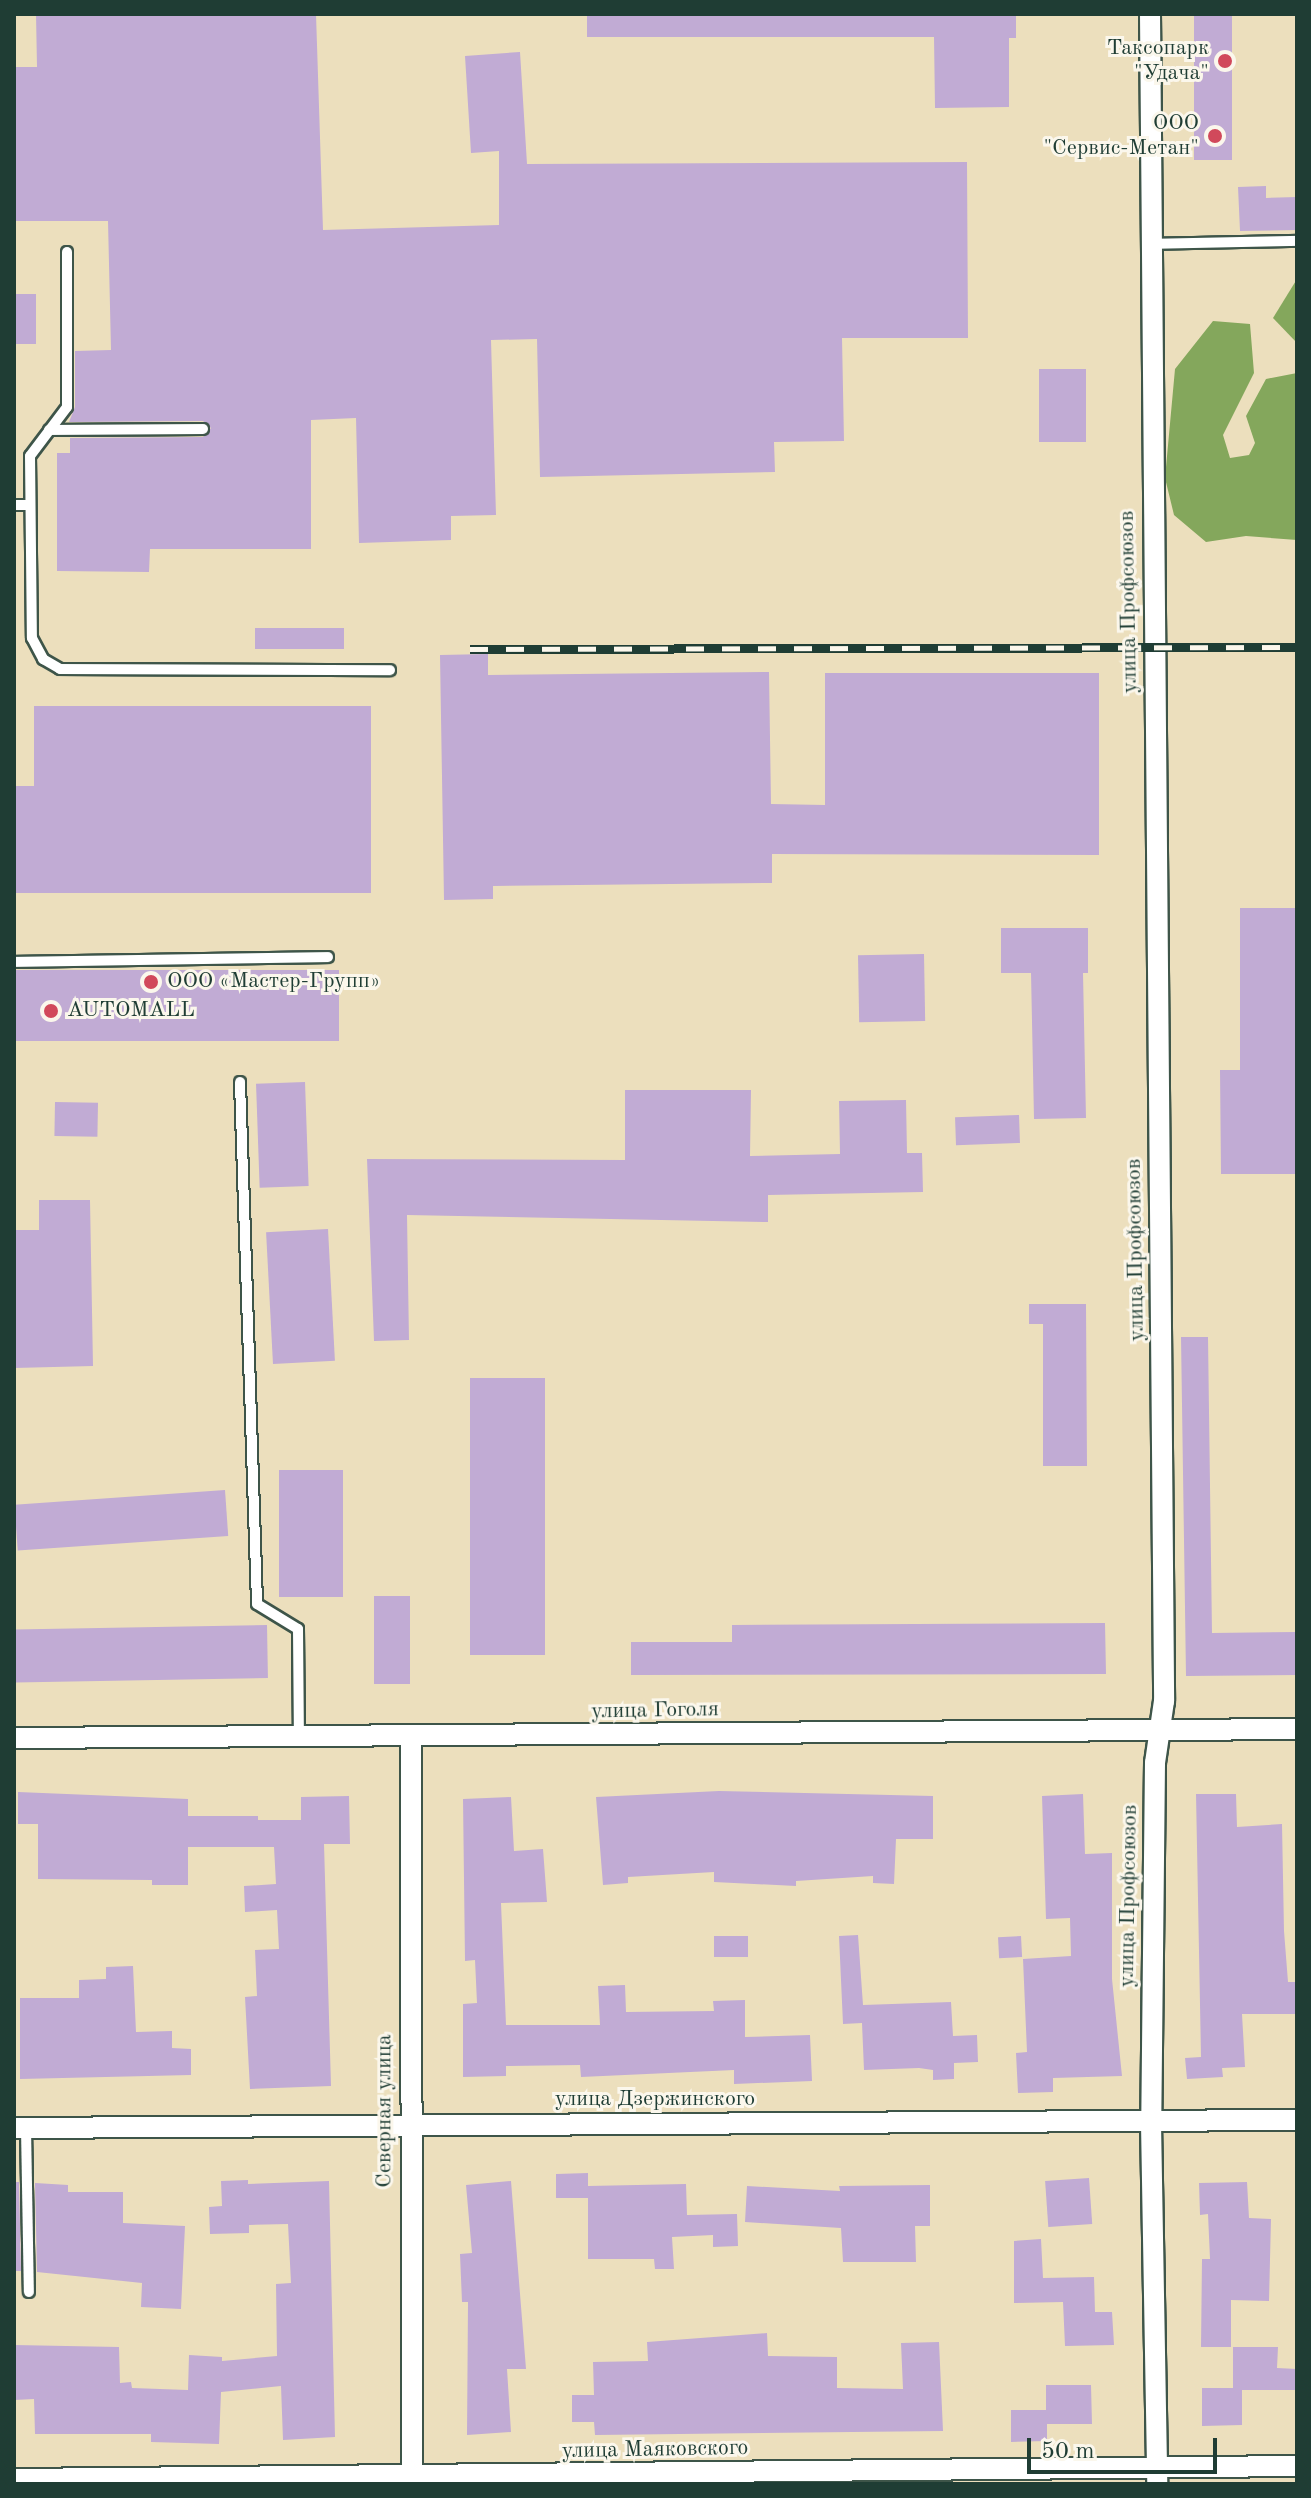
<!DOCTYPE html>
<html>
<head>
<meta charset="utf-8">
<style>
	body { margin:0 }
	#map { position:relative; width:1311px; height:2498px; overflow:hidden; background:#ecdfbd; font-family:"Old Standard TT",serif }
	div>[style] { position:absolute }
	.forest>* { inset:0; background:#84a75c }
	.building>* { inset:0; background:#c1abd4; transform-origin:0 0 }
	.roads { filter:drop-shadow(2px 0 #3e5549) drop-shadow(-2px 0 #3e5549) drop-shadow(0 2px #3e5549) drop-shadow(0 -2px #3e5549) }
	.lane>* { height:10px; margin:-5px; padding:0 5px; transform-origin:5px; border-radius:5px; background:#fff }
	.street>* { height:20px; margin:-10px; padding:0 10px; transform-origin:10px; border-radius:10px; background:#fff }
	.rail>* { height:9px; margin-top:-4.5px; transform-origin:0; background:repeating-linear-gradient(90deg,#fbf7ec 0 18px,#1f3d34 0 36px); box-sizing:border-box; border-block:2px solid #1f3d34 }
	.dots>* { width:22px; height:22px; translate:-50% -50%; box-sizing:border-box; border:4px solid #fbf7ec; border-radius:50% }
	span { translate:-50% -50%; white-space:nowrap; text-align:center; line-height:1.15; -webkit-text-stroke:6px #fbf7ec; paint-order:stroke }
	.poi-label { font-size:22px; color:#1f3d34 }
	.right { translate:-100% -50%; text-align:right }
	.left { translate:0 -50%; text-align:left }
	.street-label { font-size:22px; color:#1f3d34 }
	.frame { position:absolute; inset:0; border:16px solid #1f3d34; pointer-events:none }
	.scale { position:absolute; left:1027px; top:2438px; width:190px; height:36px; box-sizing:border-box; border:4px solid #1f3d34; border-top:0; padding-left:10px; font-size:24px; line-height:28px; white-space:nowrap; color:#1f3d34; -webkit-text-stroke:6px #fbf7ec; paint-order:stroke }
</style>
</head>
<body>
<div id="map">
	<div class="forest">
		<i style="clip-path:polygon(1297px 279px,1297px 343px,1273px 318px)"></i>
		<i style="clip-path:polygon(1213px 321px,1250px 324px,1254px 373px,1223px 435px,1230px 458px,1249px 455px,1255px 443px,1246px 416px,1266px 379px,1297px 373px,1297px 540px,1246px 536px,1206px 542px,1174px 515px,1165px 478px,1175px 369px)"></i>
	</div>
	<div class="building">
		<i style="clip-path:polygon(36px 14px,316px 14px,323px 230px,499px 225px,499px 151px,471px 153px,465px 56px,520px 52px,527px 164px,967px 162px,968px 338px,842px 338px,844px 441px,774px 442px,775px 472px,540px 477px,537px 339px,491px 340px,496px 515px,451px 516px,451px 540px,359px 543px,356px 418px,311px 420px,311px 549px,150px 549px,149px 572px,57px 571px,57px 453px,70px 453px,70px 438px,203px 437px,211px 428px,203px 421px,69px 422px,75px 407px,75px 351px,111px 350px,108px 221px,14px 221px,14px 67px,37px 67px)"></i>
		<i style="clip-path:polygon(587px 14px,1016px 14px,1016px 38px,1009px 38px,1009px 107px,935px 108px,934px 37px,587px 37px)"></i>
		<i style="left:1194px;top:14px;width:38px;height:146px"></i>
		<i style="clip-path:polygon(1266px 186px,1266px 198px,1297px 197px,1297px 230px,1240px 231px,1238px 187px)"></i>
		<i style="left:14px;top:294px;width:22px;height:50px"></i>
		<i style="left:1086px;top:369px;width:73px;height:47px;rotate:90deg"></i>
		<i style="left:344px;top:628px;width:21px;height:89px;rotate:90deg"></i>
		<i style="clip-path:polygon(488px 654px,488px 675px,769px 672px,771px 804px,825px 805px,825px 673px,1099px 673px,1099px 855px,772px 854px,772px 883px,493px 886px,493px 899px,444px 900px,440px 655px)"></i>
		<i style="clip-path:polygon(34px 706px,371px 706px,371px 893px,14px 893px,14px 786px,34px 786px)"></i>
		<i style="clip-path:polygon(1240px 908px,1297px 908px,1297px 1174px,1221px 1174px,1220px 1070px,1240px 1070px)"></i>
		<i style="clip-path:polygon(1001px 928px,1088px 928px,1088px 973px,1083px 973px,1086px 1118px,1034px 1119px,1031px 973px,1001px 973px)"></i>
		<i style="left:924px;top:954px;width:67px;height:66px;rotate:89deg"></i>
		<i style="left:339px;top:970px;width:71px;height:325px;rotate:90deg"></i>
		<i style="left:305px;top:1082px;width:104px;height:49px;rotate:88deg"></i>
		<i style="clip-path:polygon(625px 1090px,751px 1090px,750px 1156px,840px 1154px,839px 1101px,906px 1100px,907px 1153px,922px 1153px,923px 1192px,768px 1195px,768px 1222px,407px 1215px,409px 1340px,374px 1341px,367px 1159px,625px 1160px)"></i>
		<i style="left:55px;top:1102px;width:43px;height:34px;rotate:1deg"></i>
		<i style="left:1019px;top:1115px;width:28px;height:64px;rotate:88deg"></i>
		<i style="clip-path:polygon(39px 1200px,90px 1200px,93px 1366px,14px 1368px,14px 1230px,39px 1230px)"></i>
		<i style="left:328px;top:1229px;width:132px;height:62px;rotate:87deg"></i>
		<i style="clip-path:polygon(1029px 1304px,1086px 1304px,1087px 1466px,1043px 1466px,1043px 1324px,1029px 1324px)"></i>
		<i style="clip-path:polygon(1181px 1337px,1208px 1337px,1212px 1633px,1297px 1632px,1297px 1675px,1186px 1676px)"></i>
		<i style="left:470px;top:1378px;width:75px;height:277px"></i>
		<i style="left:343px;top:1470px;width:127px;height:64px;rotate:90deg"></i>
		<i style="left:225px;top:1490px;width:46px;height:211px;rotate:86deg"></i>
		<i style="left:374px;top:1596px;width:36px;height:88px"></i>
		<i style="clip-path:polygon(1105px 1623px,1106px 1674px,631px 1675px,631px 1642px,732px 1642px,732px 1625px)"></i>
		<i style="left:267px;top:1625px;width:53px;height:253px;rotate:89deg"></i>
		<i style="clip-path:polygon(719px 1791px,933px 1796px,933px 1839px,896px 1839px,894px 1884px,873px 1883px,873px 1876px,796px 1881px,796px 1886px,714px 1882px,714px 1872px,628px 1877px,628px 1883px,603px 1885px,596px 1797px)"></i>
		<i style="clip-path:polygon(18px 1792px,188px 1799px,188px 1816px,258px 1816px,258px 1820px,301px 1820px,301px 1797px,349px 1796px,350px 1844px,324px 1844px,331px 2086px,250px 2089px,245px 1997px,257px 1996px,255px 1950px,279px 1949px,277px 1910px,245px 1912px,244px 1886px,276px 1884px,274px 1847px,188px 1847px,188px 1885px,152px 1885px,152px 1880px,38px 1879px,38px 1824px,18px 1824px)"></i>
		<i style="clip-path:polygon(1083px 1794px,1085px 1854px,1112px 1853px,1112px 1979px,1122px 2076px,1053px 2078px,1053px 2092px,1018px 2093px,1016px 2053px,1027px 2052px,1023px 1959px,1071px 1956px,1070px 1918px,1046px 1919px,1042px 1796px)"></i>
		<i style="clip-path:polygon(1196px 1794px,1236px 1794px,1237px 1827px,1282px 1824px,1284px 1931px,1288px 1982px,1295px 1982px,1295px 2014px,1242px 2014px,1245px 2067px,1222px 2068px,1223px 2077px,1187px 2079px,1185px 2058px,1201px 2057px)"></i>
		<i style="clip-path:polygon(511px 1797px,514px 1851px,543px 1849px,547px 1902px,501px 1903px,506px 2025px,600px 2025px,598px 1986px,625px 1985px,626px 2012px,714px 2011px,713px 2001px,745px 2000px,745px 2037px,810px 2035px,812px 2081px,734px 2084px,734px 2070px,581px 2077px,580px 2065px,506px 2066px,506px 2076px,463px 2077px,463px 2004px,477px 2003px,475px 1960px,465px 1961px,463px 1799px)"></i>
		<i style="clip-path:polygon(858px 1935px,863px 2005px,951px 2002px,953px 2036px,977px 2035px,978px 2062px,954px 2063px,954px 2079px,933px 2080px,933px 2070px,919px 2068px,864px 2070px,862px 2023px,843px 2024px,839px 1936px)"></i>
		<i style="left:748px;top:1936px;width:21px;height:34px;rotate:90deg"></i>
		<i style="left:1021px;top:1936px;width:21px;height:23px;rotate:87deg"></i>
		<i style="clip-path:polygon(133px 1966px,136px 2032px,172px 2031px,172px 2048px,191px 2049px,191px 2075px,20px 2079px,20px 1998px,79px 1998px,79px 1980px,106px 1979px,106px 1967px)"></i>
		<i style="clip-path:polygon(588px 2173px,588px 2195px,588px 2186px,686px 2184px,687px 2215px,737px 2214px,738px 2246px,713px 2247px,713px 2235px,672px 2237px,674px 2269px,655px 2269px,654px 2259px,588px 2259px,588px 2198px,556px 2198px,556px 2174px)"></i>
		<i style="left:1089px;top:2178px;width:46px;height:44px;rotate:86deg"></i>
		<i style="clip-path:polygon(248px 2180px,248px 2184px,329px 2181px,335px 2437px,283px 2440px,281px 2386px,221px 2392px,219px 2444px,151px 2442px,151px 2434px,35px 2434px,34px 2399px,14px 2400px,14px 2345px,119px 2347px,120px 2383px,131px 2382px,132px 2388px,188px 2390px,189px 2355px,222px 2357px,222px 2361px,277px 2356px,276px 2284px,291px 2283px,288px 2224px,249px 2225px,249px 2233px,210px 2234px,209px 2207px,222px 2206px,221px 2181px)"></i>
		<i style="clip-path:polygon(511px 2181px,526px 2369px,507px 2369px,511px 2432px,467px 2435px,468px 2302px,462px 2302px,460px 2254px,472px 2253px,466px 2185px)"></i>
		<i style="clip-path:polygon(14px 2182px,19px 2182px,21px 2271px,14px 2271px)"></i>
		<i style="clip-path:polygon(1247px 2182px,1249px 2218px,1271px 2219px,1269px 2301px,1231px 2300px,1231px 2347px,1201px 2347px,1202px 2259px,1210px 2259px,1208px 2214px,1200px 2215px,1199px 2183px)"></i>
		<i style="clip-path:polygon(35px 2183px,68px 2185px,68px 2192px,123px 2192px,123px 2223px,185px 2226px,181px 2309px,141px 2307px,142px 2283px,37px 2272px)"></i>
		<i style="clip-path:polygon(930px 2185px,930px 2226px,915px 2226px,916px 2262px,843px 2262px,841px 2228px,745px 2222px,747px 2186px,840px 2191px,839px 2186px)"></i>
		<i style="clip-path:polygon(1041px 2239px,1043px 2278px,1094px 2277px,1095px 2312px,1112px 2312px,1114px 2345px,1065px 2346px,1063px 2302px,1014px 2303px,1014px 2241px)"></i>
		<i style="clip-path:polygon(767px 2333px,768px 2356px,837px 2357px,837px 2388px,903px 2389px,901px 2343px,939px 2342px,943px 2431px,595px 2435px,594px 2422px,572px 2422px,572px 2395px,594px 2395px,593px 2362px,648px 2361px,647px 2342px)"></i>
		<i style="clip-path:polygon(1233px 2347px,1278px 2347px,1277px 2368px,1297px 2369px,1297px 2390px,1242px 2390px,1242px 2425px,1202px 2426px,1202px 2388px,1233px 2388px)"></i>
		<i style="clip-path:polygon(1046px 2385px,1091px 2385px,1092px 2424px,1047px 2424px,1047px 2441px,1011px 2442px,1011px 2410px,1046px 2410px)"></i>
	</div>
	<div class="roads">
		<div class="lane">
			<i style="left:1150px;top:244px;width:147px;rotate:-1.2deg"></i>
			<i style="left:67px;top:252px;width:155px;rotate:90deg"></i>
			<i style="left:67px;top:407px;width:61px;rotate:127.1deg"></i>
			<i style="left:30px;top:456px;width:182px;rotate:89.4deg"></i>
			<i style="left:32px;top:638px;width:24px;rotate:62deg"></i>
			<i style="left:43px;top:659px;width:20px;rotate:30deg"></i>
			<i style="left:60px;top:669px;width:330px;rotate:0.2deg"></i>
			<i style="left:49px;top:430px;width:154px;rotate:-0.4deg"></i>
			<i style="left:14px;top:505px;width:15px"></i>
			<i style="left:14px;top:962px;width:314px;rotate:-0.9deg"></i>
			<i style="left:240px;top:1082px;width:522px;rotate:88.13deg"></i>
			<i style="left:257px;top:1604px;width:48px;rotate:31.4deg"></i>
			<i style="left:298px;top:1629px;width:107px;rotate:89.5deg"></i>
			<i style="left:26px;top:2128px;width:164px;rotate:89deg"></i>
		</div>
		<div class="street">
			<i style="left:1150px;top:14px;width:1687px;rotate:89.52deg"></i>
			<i style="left:1164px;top:1701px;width:63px;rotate:98.3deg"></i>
			<i style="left:1155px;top:1763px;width:360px;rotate:90.6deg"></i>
			<i style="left:1151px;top:2123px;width:361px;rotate:89deg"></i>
			<i style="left:411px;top:1737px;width:747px;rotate:89.92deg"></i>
			<i style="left:14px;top:1738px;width:1283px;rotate:-0.4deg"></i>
			<i style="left:14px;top:2128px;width:1283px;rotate:-0.36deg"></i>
			<i style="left:14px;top:2479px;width:1283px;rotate:-0.58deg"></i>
		</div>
	</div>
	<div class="rail">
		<i style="left:470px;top:649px;width:827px;rotate:-0.14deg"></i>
	</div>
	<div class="dots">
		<i style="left:1225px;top:61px;background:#d1495b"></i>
		<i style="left:1215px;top:136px;background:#d1495b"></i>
		<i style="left:151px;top:982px;background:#d1495b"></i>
		<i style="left:51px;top:1011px;background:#d1495b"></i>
	</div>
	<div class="poi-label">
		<span class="right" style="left:1209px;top:61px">Таксопарк<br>"Удача"</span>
		<span class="right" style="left:1199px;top:136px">ООО<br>"Сервис-Метан"</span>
		<span class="left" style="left:167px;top:982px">ООО «Мастер-Групп»</span>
		<span class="left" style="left:67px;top:1011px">AUTOMALL</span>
	</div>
	<div class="street-label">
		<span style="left:1129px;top:602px;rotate:-91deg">улица Профсоюзов</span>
		<span style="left:1136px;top:1250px;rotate:-91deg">улица Профсоюзов</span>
		<span style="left:655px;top:1711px;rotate:-1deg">улица Гоголя</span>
		<span style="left:1129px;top:1896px;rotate:-89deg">улица Профсоюзов</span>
		<span style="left:655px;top:2100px">улица Дзержинского</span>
		<span style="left:385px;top:2111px;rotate:-90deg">Северная улица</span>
		<span style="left:655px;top:2450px;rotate:-1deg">улица Маяковского</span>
	</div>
	<div class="frame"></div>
	<div class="scale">50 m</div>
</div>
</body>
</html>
